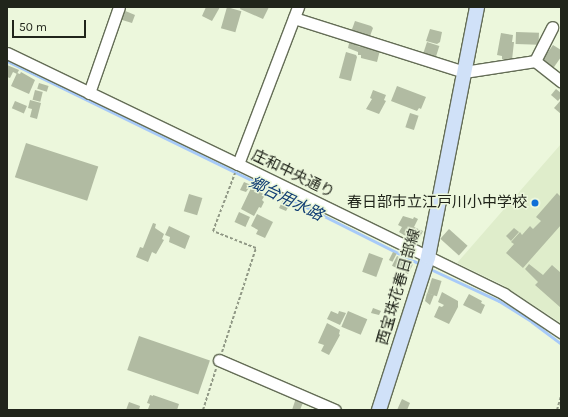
<!DOCTYPE html>
<html>
<head>
<meta charset="utf-8">
<style>
	body { margin:0 }
	#map { position:relative; width:568px; height:417px; overflow:hidden; background:#ecf7dc; font-family:Karla,"Noto Sans JP",sans-serif }
	div>[style] { position:absolute }
	.built>* { inset:0; background:#dfedcb }
	.stream>* { height:3px; margin:-1.5px; padding:0 1.5px; transform-origin:1.5px; border-radius:1.5px; background:#a7caf9 }
	.building>* { inset:0; background:#b1bba2; transform-origin:0 0 }
	.path>* { height:2px; margin-top:-1px; transform-origin:0; background:repeating-linear-gradient(90deg,#909885 0 3px,transparent 0 5px) }
	.roads { filter:drop-shadow(1px 0 #646d56) drop-shadow(-1px 0 #646d56) drop-shadow(0 1px #646d56) drop-shadow(0 -1px #646d56) }
	.minor>* { height:11px; margin:-5.5px; padding:0 5.5px; transform-origin:5.5px; border-radius:5.5px; background:#fff }
	.major>* { height:14px; margin:-7px; padding:0 7px; transform-origin:7px; border-radius:7px; background:#d0e1f8 }
	.dots>* { width:11px; height:11px; translate:-50% -50%; box-sizing:border-box; border:2px solid #ecf7dc; border-radius:50% }
	span { translate:-50% -50%; white-space:nowrap; text-align:center; line-height:1.15; -webkit-text-stroke:3px #ecf7dc; paint-order:stroke }
	.street-label { font-size:15px; color:#21251b }
	.poi-label { font-size:15px; color:#21251b }
	.right { translate:-100% -50%; text-align:right }
	.water-label { font-size:16px; color:#103d74; font-style:italic }
	.frame { position:absolute; inset:0; border:8px solid #21251b; pointer-events:none }
	.scale { position:absolute; left:12px; top:20px; width:74px; height:18px; box-sizing:border-box; border:2px solid #21251b; border-top:0; padding-left:5px; font-size:12px; line-height:14px; white-space:nowrap; color:#21251b; -webkit-text-stroke:3px #ecf7dc; paint-order:stroke }
</style>
</head>
<body>
<div id="map">
	<div class="built">
		<i style="clip-path:polygon(561px 144px,561px 323px,501px 284px,457px 263px)"></i>
	</div>
	<div class="stream">
		<i style="left:7px;top:61px;width:304px;rotate:26deg"></i>
		<i style="left:280px;top:194px;width:159px;rotate:26.6deg"></i>
		<i style="left:428px;top:268px;width:78px;rotate:24.9deg"></i>
		<i style="left:499px;top:301px;width:39px;rotate:32deg"></i>
		<i style="left:532px;top:322px;width:36px;rotate:37deg"></i>
	</div>
	<div class="building">
		<i style="clip-path:polygon(206px 7px,220px 7px,212px 21px,202px 16px)"></i>
		<i style="left:227px;top:7px;width:15px;height:22px;rotate:16deg"></i>
		<i style="clip-path:polygon(241px 7px,269px 7px,263px 19px,240px 9px)"></i>
		<i style="clip-path:polygon(123px 10px,135px 15px,132px 23px,119px 19px)"></i>
		<i style="clip-path:polygon(355px 21px,371px 26px,373px 28px,370px 36px,367px 37px,351px 32px)"></i>
		<i style="clip-path:polygon(430px 29px,442px 32px,440px 42px,437px 44px,426px 41px)"></i>
		<i style="left:516px;top:32px;width:23px;height:12px;rotate:2deg"></i>
		<i style="clip-path:polygon(501px 33px,513px 35px,512px 42px,514px 42px,512px 60px,502px 59px,502px 56px,497px 55px)"></i>
		<i style="clip-path:polygon(350px 39px,358px 42px,357px 46px,380px 50px,377px 62px,361px 58px,361px 55px,358px 55px,358px 52px,348px 48px)"></i>
		<i style="left:427px;top:42px;width:13px;height:13px;rotate:18deg"></i>
		<i style="clip-path:polygon(553px 45px,561px 50px,561px 57px,552px 70px,540px 63px)"></i>
		<i style="clip-path:polygon(346px 52px,356px 55px,357px 57px,351px 81px,339px 78px)"></i>
		<i style="clip-path:polygon(7px 65px,19px 70px,17px 74px,13px 72px,10px 78px,7px 77px)"></i>
		<i style="clip-path:polygon(21px 72px,35px 80px,29px 94px,11px 86px,17px 73px,20px 74px)"></i>
		<i style="left:39px;top:83px;width:10px;height:6px;rotate:17deg"></i>
		<i style="clip-path:polygon(397px 86px,426px 97px,421px 109px,419px 108px,417px 111px,391px 101px)"></i>
		<i style="clip-path:polygon(556px 89px,561px 93px,561px 97px,558px 101px,551px 95px)"></i>
		<i style="left:35px;top:90px;width:8px;height:10px;rotate:14deg"></i>
		<i style="clip-path:polygon(373px 90px,386px 95px,384px 100px,386px 101px,379px 114px,366px 109px,372px 99px,370px 98px)"></i>
		<i style="clip-path:polygon(30px 100px,41px 103px,37px 119px,30px 117px,32px 109px,28px 108px)"></i>
		<i style="clip-path:polygon(561px 100px,561px 114px,554px 108px)"></i>
		<i style="left:15px;top:101px;width:13px;height:8px;rotate:23deg"></i>
		<i style="left:410px;top:113px;width:9px;height:15px;rotate:18deg"></i>
		<i style="left:26px;top:143px;width:76px;height:36px;rotate:18deg"></i>
		<i style="clip-path:polygon(244px 182px,251px 185px,246px 192px,240px 190px)"></i>
		<i style="clip-path:polygon(252px 186px,261px 190px,260px 192px,265px 195px,262px 200px,264px 202px,261px 208px,259px 207px,254px 216px,241px 209px)"></i>
		<i style="clip-path:polygon(557px 193px,561px 197px,561px 225px,523px 268px,506px 253px,514px 244px,511px 242px,520px 232px,522px 235px,530px 226px,533px 229px,541px 221px,536px 217px)"></i>
		<i style="left:189px;top:194px;width:14px;height:18px;rotate:17deg"></i>
		<i style="clip-path:polygon(283px 200px,290px 204px,286px 211px,279px 208px)"></i>
		<i style="left:239px;top:212px;width:12px;height:11px;rotate:24deg"></i>
		<i style="clip-path:polygon(257px 214px,273px 222px,265px 238px,256px 234px,258px 230px,251px 226px)"></i>
		<i style="clip-path:polygon(403px 216px,413px 219px,414px 217px,418px 219px,414px 227px,423px 231px,417px 243px,399px 232px,402px 227px,398px 225px)"></i>
		<i style="clip-path:polygon(153px 223px,156px 224px,155px 228px,164px 234px,162px 239px,164px 240px,156px 254px,152px 252px,148px 262px,136px 257px,140px 247px,143px 248px)"></i>
		<i style="clip-path:polygon(169px 226px,190px 236px,185px 249px,169px 242px,170px 237px,165px 235px)"></i>
		<i style="clip-path:polygon(514px 228px,519px 232px,511px 241px,506px 236px)"></i>
		<i style="left:449px;top:229px;width:25px;height:13px;rotate:42deg"></i>
		<i style="left:393px;top:252px;width:4px;height:9px;rotate:27deg"></i>
		<i style="left:369px;top:253px;width:15px;height:20px;rotate:20deg"></i>
		<i style="left:397px;top:256px;width:18px;height:11px;rotate:27deg"></i>
		<i style="clip-path:polygon(529px 264px,543px 275px,552px 265px,561px 273px,561px 308px,535px 285px,538px 282px,525px 269px)"></i>
		<i style="left:432px;top:278px;width:10px;height:16px;rotate:17deg"></i>
		<i style="clip-path:polygon(442px 292px,458px 301px,458px 307px,449px 324px,434px 317px,439px 306px,442px 307px,444px 305px,438px 302px)"></i>
		<i style="clip-path:polygon(427px 293px,434px 295px,430px 305px,425px 301px)"></i>
		<i style="clip-path:polygon(469px 294px,482px 301px,481px 303px,485px 305px,481px 314px,463px 305px)"></i>
		<i style="clip-path:polygon(373px 308px,381px 311px,379px 315px,371px 313px)"></i>
		<i style="clip-path:polygon(331px 311px,338px 314px,339px 311px,346px 313px,340px 325px,327px 319px)"></i>
		<i style="left:348px;top:311px;width:21px;height:17px;rotate:23deg"></i>
		<i style="clip-path:polygon(327px 323px,340px 330px,339px 334px,340px 335px,329px 355px,321px 351px,324px 345px,318px 343px)"></i>
		<i style="left:139px;top:336px;width:75px;height:36px;rotate:19deg"></i>
		<i style="clip-path:polygon(150px 395px,153px 396px,153px 395px,179px 404px,177px 410px,148px 409px,150px 404px,147px 403px)"></i>
		<i style="clip-path:polygon(296px 398px,304px 400px,300px 410px,292px 410px)"></i>
		<i style="clip-path:polygon(402px 399px,410px 403px,407px 410px,397px 410px)"></i>
		<i style="clip-path:polygon(129px 402px,140px 406px,139px 410px,126px 410px)"></i>
	</div>
	<div class="path">
		<i style="left:222px;top:352px;width:109px;rotate:-71.9deg"></i>
		<i style="left:256px;top:248px;width:46px;rotate:-158.4deg"></i>
		<i style="left:213px;top:231px;width:62px;rotate:-69.2deg"></i>
		<i style="left:203px;top:410px;width:43px;rotate:-72.4deg"></i>
		<i style="left:557px;top:410px;width:15px;rotate:-74deg"></i>
	</div>
	<div class="roads">
		<div class="minor">
			<i style="left:294px;top:18px;width:178px;rotate:17.6deg"></i>
			<i style="left:464px;top:72px;width:72px;rotate:-8.8deg"></i>
			<i style="left:535px;top:61px;width:33px;rotate:38deg"></i>
			<i style="left:7px;top:53px;width:256px;rotate:25.7deg"></i>
			<i style="left:238px;top:164px;width:296px;rotate:26deg"></i>
			<i style="left:504px;top:294px;width:69px;rotate:33.7deg"></i>
			<i style="left:535px;top:61px;width:38px;rotate:-63deg"></i>
			<i style="left:89px;top:93px;width:91px;rotate:-70.8deg"></i>
			<i style="left:238px;top:164px;width:168px;rotate:-69.1deg"></i>
			<i style="left:219px;top:360px;width:126px;rotate:23.3deg"></i>
		</div>
		<div class="major">
			<i style="left:379px;top:410px;width:161px;rotate:-72.2deg"></i>
			<i style="left:428px;top:257px;width:255px;rotate:-78.9deg"></i>
		</div>
	</div>
	<div class="dots">
		<i style="left:535px;top:203px;background:#0f6fd7"></i>
	</div>
	<div class="street-label">
		<span style="left:293px;top:174px;rotate:26deg">庄和中央通り</span>
		<span style="left:399px;top:287px;rotate:-74deg">西宝珠花春日部線</span>
	</div>
	<div class="poi-label">
		<span class="right" style="left:527px;top:203px">春日部市立江戸川小中学校</span>
	</div>
	<div class="water-label">
		<span style="left:286px;top:199px;rotate:26deg">郷台用水路</span>
	</div>
	<div class="frame"></div>
	<div class="scale">50 m</div>
</div>
</body>
</html>
